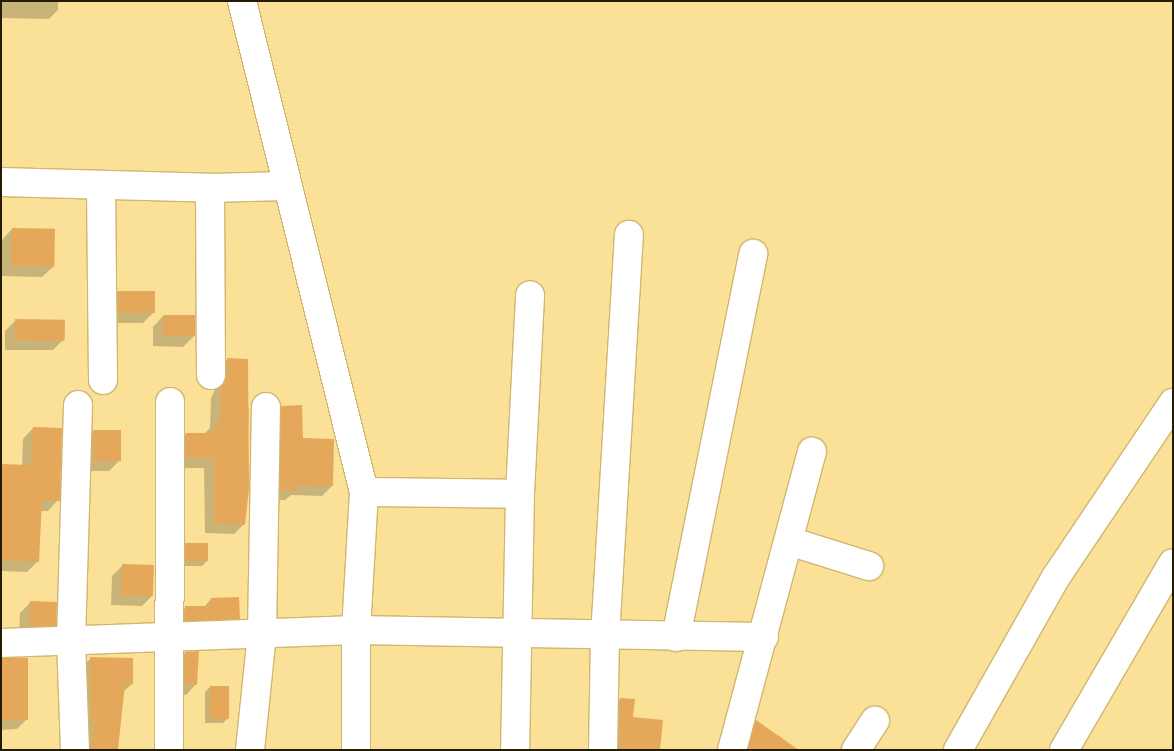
<!DOCTYPE html>
<html>
<head>
<meta charset="utf-8">
<style>
	body { margin:0 }
	#map { position:relative; width:1174px; height:751px; overflow:hidden; background:#fbe198; font-family:"Alegreya Sans",sans-serif }
	div>[style] { position:absolute }
	.shadow>* { inset:0; background:#0003 }
	.building>* { inset:0; background:#e5a85b; transform-origin:0 0 }
	.roads { filter:drop-shadow(1px 0 #d0b66e) drop-shadow(-1px 0 #d0b66e) drop-shadow(0 1px #d0b66e) drop-shadow(0 -1px #d0b66e) }
	.street>* { height:28px; margin:-14px; padding:0 14px; transform-origin:14px; border-radius:14px; background:#fff }
	span { translate:-50% -50%; white-space:nowrap; text-align:center; line-height:1.15; -webkit-text-stroke:5px #fff; paint-order:stroke }
	.frame { position:absolute; inset:0; border:2px solid #251b00; pointer-events:none }
</style>
</head>
<body>
<div id="map">
	<div class="shadow">
		<i style="clip-path:polygon(1px 1px,58px 1px,58px 10px,49px 19px,1px 18px)"></i>
		<i style="clip-path:polygon(12px 229px,53px 267px,42px 277px,1px 276px,2px 240px)"></i>
		<i style="clip-path:polygon(118px 292px,154px 312px,143px 323px,108px 323px,108px 302px)"></i>
		<i style="clip-path:polygon(163px 316px,194px 336px,183px 347px,153px 346px,153px 327px)"></i>
		<i style="clip-path:polygon(15px 321px,64px 339px,53px 350px,5px 350px,5px 331px)"></i>
		<i style="clip-path:polygon(227px 360px,246px 409px,249px 409px,244px 524px,234px 534px,205px 533px,204px 468px,176px 468px,176px 444px,186px 434px,204px 434px,210px 428px,211px 398px,217px 386px,217px 370px)"></i>
		<i style="clip-path:polygon(282px 407px,332px 486px,322px 496px,291px 495px,285px 500px,271px 500px,272px 417px)"></i>
		<i style="clip-path:polygon(33px 428px,58px 500px,48px 511px,40px 511px,37px 562px,27px 572px,1px 571px,1px 465px,22px 466px,23px 439px)"></i>
		<i style="clip-path:polygon(93px 431px,119px 461px,109px 471px,82px 471px,83px 442px)"></i>
		<i style="clip-path:polygon(186px 544px,207px 561px,202px 566px,181px 566px,181px 549px)"></i>
		<i style="clip-path:polygon(123px 565px,153px 595px,142px 606px,111px 605px,112px 576px)"></i>
		<i style="clip-path:polygon(211px 599px,239px 618px,230px 627px,177px 629px,177px 616px,186px 607px,204px 607px)"></i>
		<i style="clip-path:polygon(31px 602px,55px 625px,44px 635px,19px 636px,20px 613px)"></i>
		<i style="clip-path:polygon(185px 653px,196px 684px,186px 695px,175px 694px,175px 664px)"></i>
		<i style="clip-path:polygon(1px 659px,27px 659px,27px 719px,17px 729px,1px 730px)"></i>
		<i style="clip-path:polygon(90px 659px,132px 684px,123px 692px,117px 750px,83px 750px,81px 668px)"></i>
		<i style="clip-path:polygon(210px 687px,228px 718px,223px 723px,205px 723px,205px 692px)"></i>
		<i style="clip-path:polygon(620px 699px,631px 718px,659px 750px,610px 750px,610px 709px)"></i>
		<i style="clip-path:polygon(756px 721px,797px 750px,745px 750px,752px 726px)"></i>
	</div>
	<div class="building">
		<i style="left:12px;top:228px;width:43px;height:38px;rotate:1deg"></i>
		<i style="left:118px;top:291px;width:37px;height:22px"></i>
		<i style="left:163px;top:315px;width:32px;height:21px"></i>
		<i style="left:15px;top:319px;width:50px;height:21px;rotate:1deg"></i>
		<i style="clip-path:polygon(227px 358px,248px 359px,249px 489px,245px 525px,214px 524px,214px 458px,185px 458px,186px 433px,214px 433px,214px 422px,220px 423px,221px 387px,227px 375px)"></i>
		<i style="clip-path:polygon(302px 405px,303px 438px,334px 439px,333px 486px,297px 485px,296px 491px,280px 490px,281px 406px)"></i>
		<i style="clip-path:polygon(33px 427px,62px 428px,60px 501px,42px 500px,39px 562px,1px 560px,1px 464px,31px 465px)"></i>
		<i style="left:93px;top:430px;width:28px;height:31px"></i>
		<i style="left:185px;top:543px;width:23px;height:18px"></i>
		<i style="left:122px;top:564px;width:32px;height:31px;rotate:2deg"></i>
		<i style="clip-path:polygon(239px 597px,240px 619px,185px 621px,185px 606px,211px 606px,211px 598px)"></i>
		<i style="left:30px;top:601px;width:27px;height:25px;rotate:2deg"></i>
		<i style="clip-path:polygon(199px 651px,197px 685px,185px 684px,185px 652px)"></i>
		<i style="clip-path:polygon(90px 657px,133px 658px,133px 684px,125px 684px,118px 750px,91px 750px,94px 721px,91px 721px)"></i>
		<i style="left:28px;top:658px;width:62px;height:27px;rotate:90deg"></i>
		<i style="left:210px;top:686px;width:19px;height:33px"></i>
		<i style="clip-path:polygon(620px 698px,635px 699px,633px 717px,663px 720px,660px 750px,619px 749px)"></i>
		<i style="clip-path:polygon(756px 720px,799px 750px,748px 750px)"></i>
	</div>
	<div class="roads">
		<div class="street">
			<i style="left:242px;top:1px;width:506px;rotate:76.05deg"></i>
			<i style="left:364px;top:492px;width:138px;rotate:93.3deg"></i>
			<i style="left:356px;top:630px;width:120px;rotate:90deg"></i>
			<i style="left:1px;top:182px;width:209px;rotate:1.6deg"></i>
			<i style="left:210px;top:188px;width:76px;rotate:-1.5deg"></i>
			<i style="left:101px;top:187px;width:193px;rotate:89.4deg"></i>
			<i style="left:210px;top:188px;width:187px;rotate:89.7deg"></i>
			<i style="left:364px;top:492px;width:156px;rotate:0.7deg"></i>
			<i style="left:520px;top:494px;width:256px;rotate:91.1deg"></i>
			<i style="left:520px;top:494px;width:199px;rotate:-87.1deg"></i>
			<i style="left:789px;top:541px;width:84px;rotate:17.4deg"></i>
			<i style="left:676px;top:637px;width:391px;rotate:-78.6deg"></i>
			<i style="left:1px;top:643px;width:355px;rotate:-2.1deg"></i>
			<i style="left:356px;top:630px;width:408px;rotate:1deg"></i>
			<i style="left:75px;top:750px;width:108px;rotate:-92.1deg"></i>
			<i style="left:71px;top:642px;width:237px;rotate:-88.3deg"></i>
			<i style="left:169px;top:750px;width:348px;rotate:-89.8deg"></i>
			<i style="left:250px;top:750px;width:118px;rotate:-84.1deg"></i>
			<i style="left:262px;top:633px;width:226px;rotate:-89deg"></i>
			<i style="left:603px;top:750px;width:113px;rotate:-89deg"></i>
			<i style="left:605px;top:637px;width:403px;rotate:-86.6deg"></i>
			<i style="left:732px;top:750px;width:309px;rotate:-75deg"></i>
			<i style="left:856px;top:750px;width:35px;rotate:-57deg"></i>
			<i style="left:958px;top:750px;width:199px;rotate:-60.5deg"></i>
			<i style="left:1056px;top:577px;width:210px;rotate:-56.1deg"></i>
			<i style="left:1064px;top:750px;width:216px;rotate:-59.8deg"></i>
		</div>
	</div>
	<div class="frame"></div>
</div>
</body>
</html>
